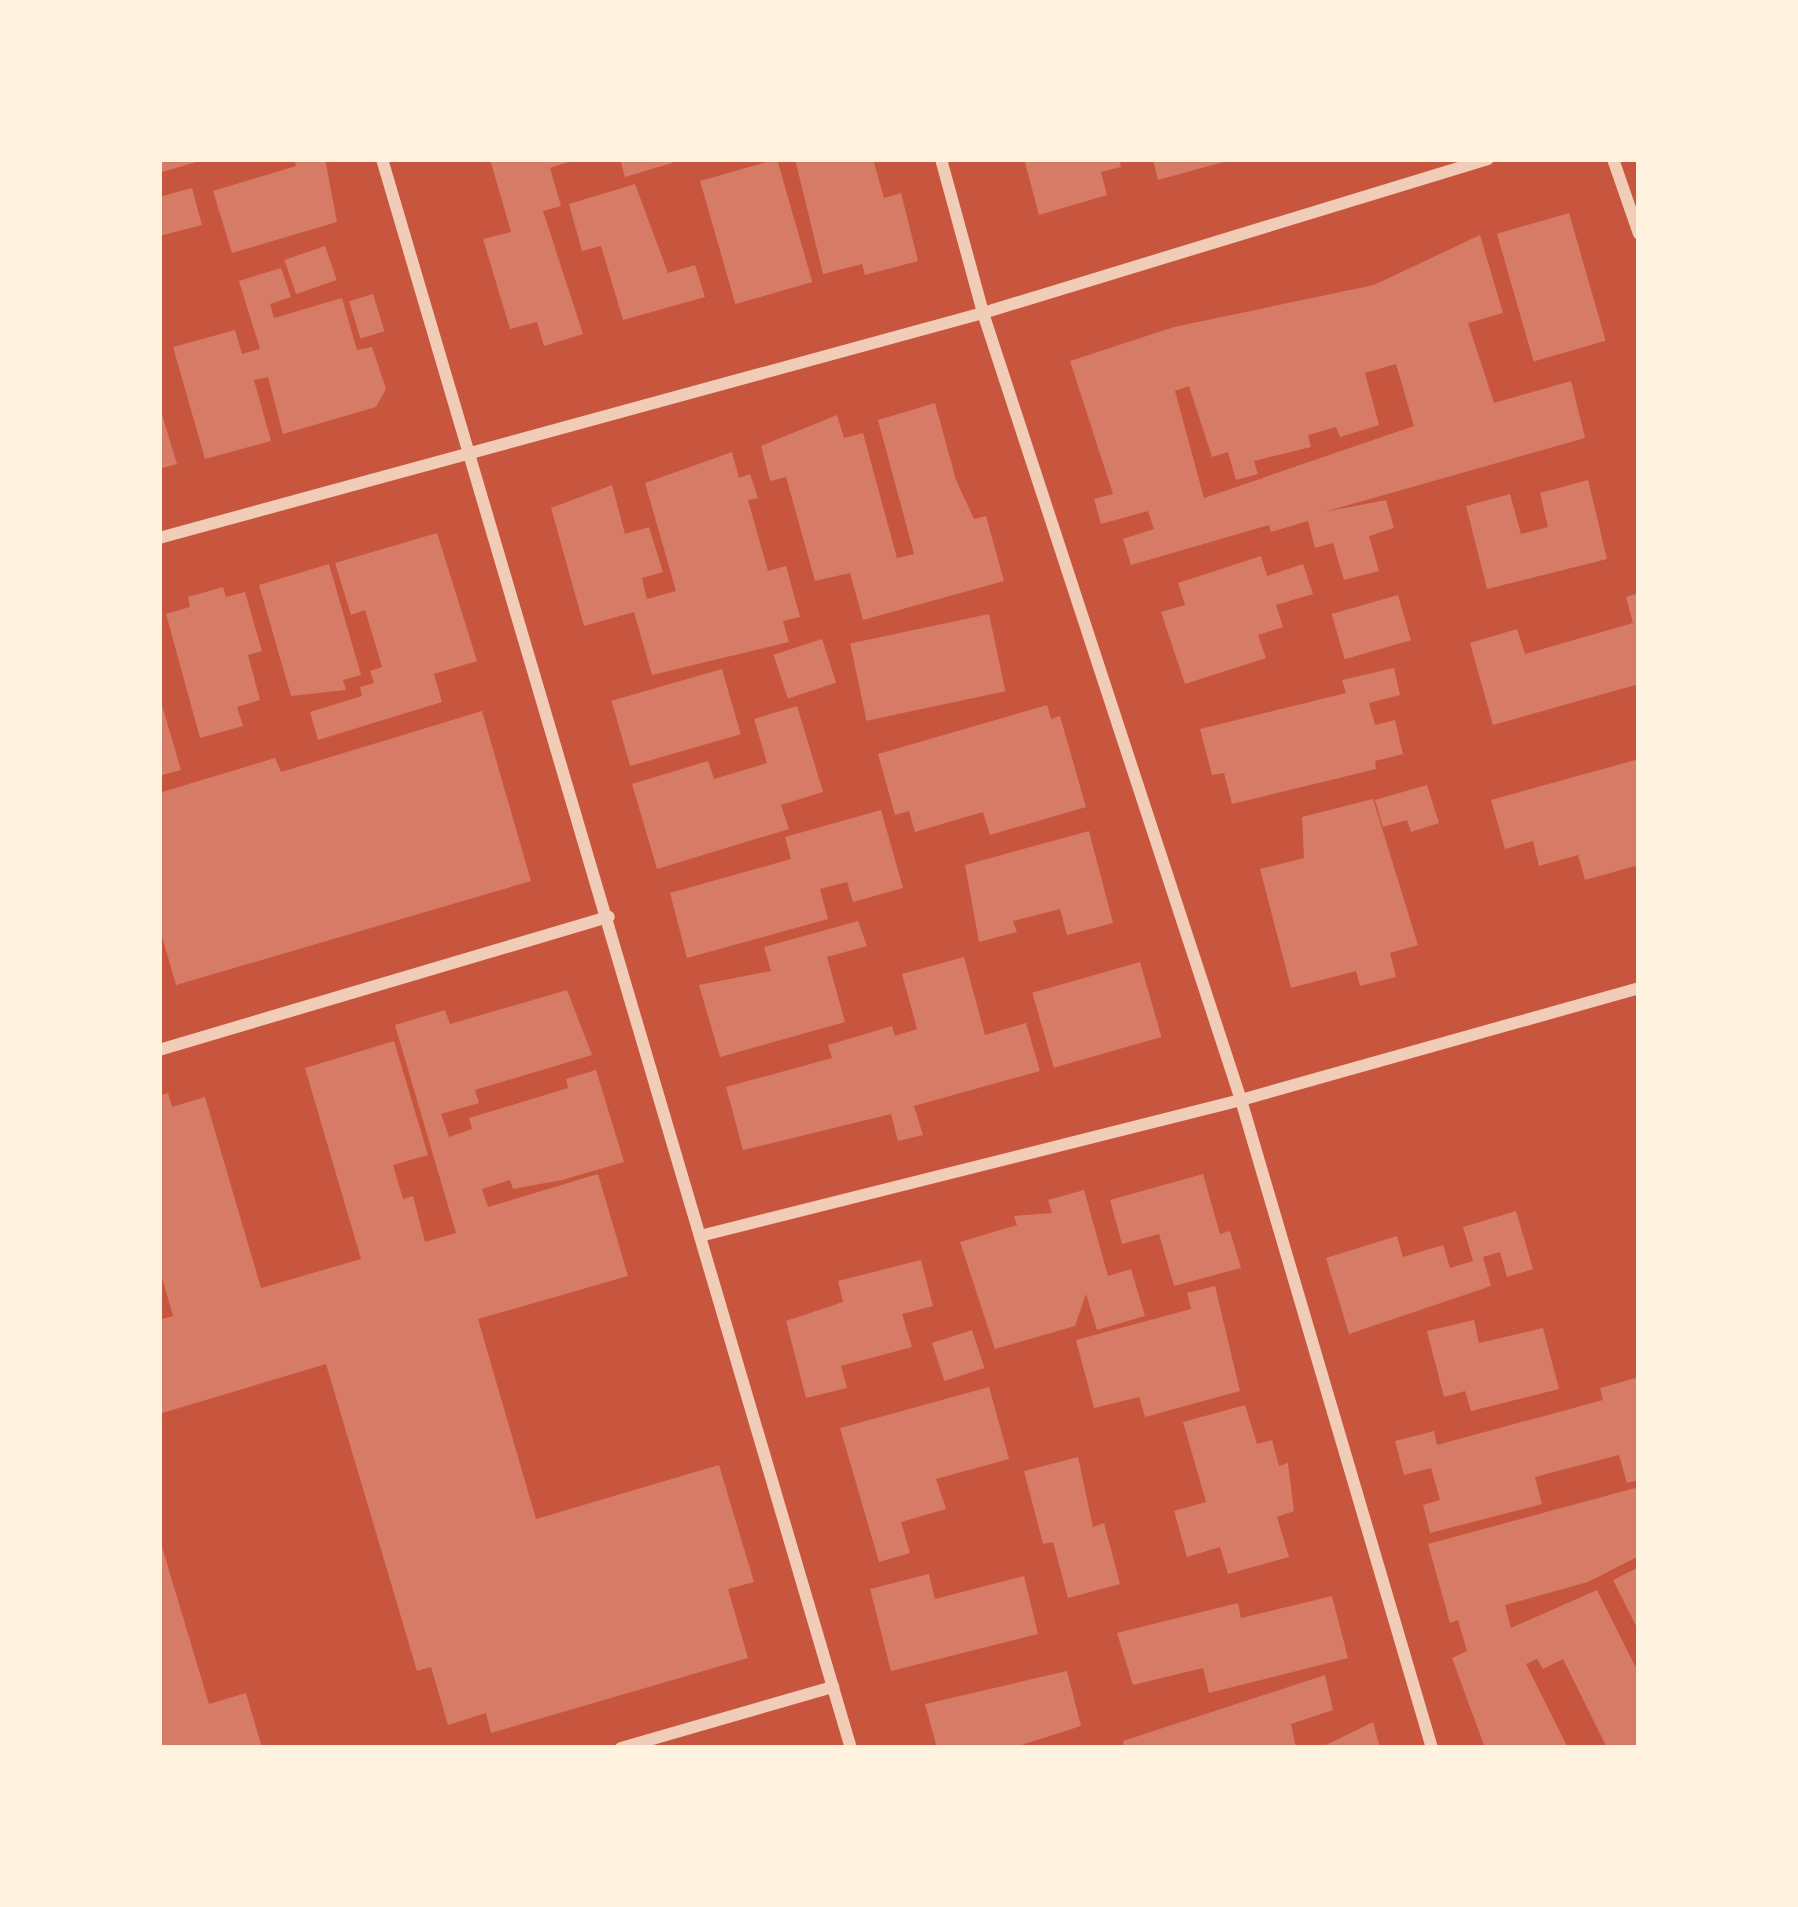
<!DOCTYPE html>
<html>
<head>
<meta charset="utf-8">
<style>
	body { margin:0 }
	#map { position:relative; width:1798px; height:1907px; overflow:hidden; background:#c8553d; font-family:Helvetica,sans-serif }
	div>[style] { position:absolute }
	.building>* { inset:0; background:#d67c66; transform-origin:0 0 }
	.minor>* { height:12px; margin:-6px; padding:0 6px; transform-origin:6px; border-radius:6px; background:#f1ccb7 }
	span { translate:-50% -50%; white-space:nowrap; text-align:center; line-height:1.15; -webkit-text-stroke:12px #fff3e0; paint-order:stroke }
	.frame { position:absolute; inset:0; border:162px solid #fff3e0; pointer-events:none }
</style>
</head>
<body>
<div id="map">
	<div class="building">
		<i style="clip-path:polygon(159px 159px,203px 159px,203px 160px,159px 173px)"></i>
		<i style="clip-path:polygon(294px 159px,325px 159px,337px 222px,232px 253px,213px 191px,296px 166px)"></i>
		<i style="clip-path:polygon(490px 159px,577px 159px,550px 168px,561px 206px,543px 211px,583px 334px,544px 346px,537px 322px,510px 329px,483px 239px,511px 232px)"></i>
		<i style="clip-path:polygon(620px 159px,671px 159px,672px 163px,625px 177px)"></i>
		<i style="left:777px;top:159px;width:128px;height:80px;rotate:74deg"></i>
		<i style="clip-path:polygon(795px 159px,873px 159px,884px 198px,901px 193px,918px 261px,865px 275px,862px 264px,823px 274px)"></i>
		<i style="clip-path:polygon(1024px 159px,1119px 159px,1121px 167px,1101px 172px,1107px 195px,1039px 215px)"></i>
		<i style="clip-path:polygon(1153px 159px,1231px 159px,1231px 160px,1158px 180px)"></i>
		<i style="clip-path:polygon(635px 184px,668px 273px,695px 265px,705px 297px,623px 320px,601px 246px,582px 251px,569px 204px)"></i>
		<i style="clip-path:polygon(192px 188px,202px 225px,159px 236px,159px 197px)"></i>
		<i style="left:1569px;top:213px;width:133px;height:75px;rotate:74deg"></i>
		<i style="clip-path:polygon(evenodd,1480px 235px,1503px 313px,1468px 323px,1494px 403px,1571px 381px,1585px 438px,1324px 512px,1386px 500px,1394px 528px,1369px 536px,1379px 571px,1344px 580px,1333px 543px,1315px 548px,1308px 521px,1271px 532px,1269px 525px,1131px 565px,1123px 539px,1154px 529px,1148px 511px,1101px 524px,1094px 499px,1113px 494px,1070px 361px,1174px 327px,1374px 285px,1480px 235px,1396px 364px,1414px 426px,1204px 498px,1175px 391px,1189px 386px,1212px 457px,1228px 452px,1236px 480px,1258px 474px,1254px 461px,1311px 447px,1308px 435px,1336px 427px,1340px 437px,1379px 425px,1365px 373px,1396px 364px)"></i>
		<i style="left:325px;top:246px;width:36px;height:43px;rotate:71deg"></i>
		<i style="clip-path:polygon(281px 268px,291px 297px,270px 304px,274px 318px,342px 298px,357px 350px,372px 347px,386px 389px,376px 407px,283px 434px,268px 377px,254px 380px,271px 441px,205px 459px,173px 347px,235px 330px,242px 354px,260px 349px,239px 281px)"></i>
		<i style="left:373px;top:294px;width:39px;height:25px;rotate:73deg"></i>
		<i style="clip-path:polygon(935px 403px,956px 480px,974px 519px,986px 516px,1004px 581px,863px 620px,850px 573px,815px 581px,786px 477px,770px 481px,761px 446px,837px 415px,844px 438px,863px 433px,897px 558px,914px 554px,878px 420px)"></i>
		<i style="clip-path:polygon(159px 405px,177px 464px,159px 469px)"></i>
		<i style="clip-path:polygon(732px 452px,739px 478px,750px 474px,758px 498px,748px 500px,768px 571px,786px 566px,800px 617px,783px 621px,789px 642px,652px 675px,634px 612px,584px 626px,551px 508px,612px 485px,625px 534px,649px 527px,663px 572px,642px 578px,647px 599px,676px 591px,645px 483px)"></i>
		<i style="clip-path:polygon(1588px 480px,1607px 559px,1487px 589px,1466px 506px,1510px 494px,1521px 534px,1548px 527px,1540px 493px)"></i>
		<i style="clip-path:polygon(437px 533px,477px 661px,434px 674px,442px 702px,318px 740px,310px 712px,362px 696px,360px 687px,374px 683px,370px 671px,382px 667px,365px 610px,351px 615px,335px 563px)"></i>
		<i style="clip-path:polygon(1261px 556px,1267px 576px,1303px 564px,1313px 594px,1276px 605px,1283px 627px,1258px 635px,1266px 658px,1185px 684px,1161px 612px,1185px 605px,1178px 583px)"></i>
		<i style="clip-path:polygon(329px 564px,361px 675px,343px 680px,346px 690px,291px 696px,259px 585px)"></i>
		<i style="clip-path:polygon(223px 587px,226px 597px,245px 592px,262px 651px,248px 655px,260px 700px,237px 707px,243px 726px,200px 738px,166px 614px,190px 607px,188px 597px)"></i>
		<i style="clip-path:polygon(1639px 593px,1639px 684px,1493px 725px,1470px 643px,1517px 629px,1525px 654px,1633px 623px,1626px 597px)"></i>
		<i style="left:1398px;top:595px;width:47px;height:69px;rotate:74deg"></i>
		<i style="left:989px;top:614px;width:79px;height:142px;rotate:78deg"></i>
		<i style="left:822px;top:639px;width:46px;height:51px;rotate:72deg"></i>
		<i style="clip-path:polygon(1394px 668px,1400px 695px,1369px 703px,1375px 725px,1395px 720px,1403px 754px,1375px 761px,1376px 769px,1232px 804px,1224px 773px,1212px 775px,1200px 729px,1346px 693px,1342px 680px)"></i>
		<i style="left:722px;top:669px;width:68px;height:115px;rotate:74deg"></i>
		<i style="clip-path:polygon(159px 695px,181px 770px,159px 776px)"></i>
		<i style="clip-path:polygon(1047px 705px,1051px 719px,1060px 716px,1086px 807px,990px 835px,983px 812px,915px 832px,909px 811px,895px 815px,878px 754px)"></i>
		<i style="clip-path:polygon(797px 706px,823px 792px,781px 805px,789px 829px,657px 869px,632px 784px,708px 761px,714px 779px,767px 763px,754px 719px)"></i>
		<i style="clip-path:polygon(482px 711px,531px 881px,176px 985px,159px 926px,159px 793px,275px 758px,281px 772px)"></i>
		<i style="clip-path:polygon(1639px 759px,1639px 865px,1585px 880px,1578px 855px,1539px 866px,1533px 841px,1505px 849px,1491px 800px)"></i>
		<i style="clip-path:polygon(1427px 785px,1439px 823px,1411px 832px,1407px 820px,1383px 827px,1375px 800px)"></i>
		<i style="clip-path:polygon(1373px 799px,1418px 945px,1390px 953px,1396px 977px,1360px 986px,1356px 971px,1291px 988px,1260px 869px,1304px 858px,1302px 817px)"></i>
		<i style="clip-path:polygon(881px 810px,903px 888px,853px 902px,847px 882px,820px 889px,828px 919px,687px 958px,670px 893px,791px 859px,785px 837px)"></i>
		<i style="clip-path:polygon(1089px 831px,1113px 923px,1067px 935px,1060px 909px,1013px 921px,1017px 932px,979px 942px,965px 865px)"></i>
		<i style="clip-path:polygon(858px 921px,867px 946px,827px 957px,845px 1022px,720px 1057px,699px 985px,771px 971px,764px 947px)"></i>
		<i style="clip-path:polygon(964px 957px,985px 1035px,1026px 1023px,1040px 1071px,914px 1106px,923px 1135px,898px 1141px,891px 1114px,743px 1150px,726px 1087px,832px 1058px,828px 1045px,892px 1026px,895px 1036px,917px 1029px,902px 974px)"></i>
		<i style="left:1140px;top:962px;width:78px;height:112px;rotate:74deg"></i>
		<i style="clip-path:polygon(567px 990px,592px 1055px,475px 1090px,479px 1103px,441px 1114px,449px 1137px,472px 1129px,469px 1118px,568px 1088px,566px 1079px,596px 1070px,624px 1162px,562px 1180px,513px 1189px,510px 1180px,482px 1189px,488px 1207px,598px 1174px,628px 1276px,478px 1319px,536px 1519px,719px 1465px,754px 1582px,728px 1589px,748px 1658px,491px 1733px,486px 1713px,448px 1725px,431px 1667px,417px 1671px,326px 1364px,159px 1414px,159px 1320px,173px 1316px,159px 1267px,159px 1096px,168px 1093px,172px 1107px,205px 1097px,261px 1288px,361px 1259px,305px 1068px,394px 1041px,428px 1155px,393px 1165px,403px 1199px,413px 1196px,425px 1242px,456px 1233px,395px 1025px,445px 1010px,450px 1024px)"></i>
		<i style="clip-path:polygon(1203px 1174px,1220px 1234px,1230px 1231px,1241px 1268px,1174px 1286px,1159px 1234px,1122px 1244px,1110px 1200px)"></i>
		<i style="clip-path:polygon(1084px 1190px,1108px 1276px,1131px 1269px,1145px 1316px,1097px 1330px,1086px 1294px,1075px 1326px,995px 1349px,960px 1242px,1017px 1225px,1014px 1216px,1052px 1213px,1048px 1200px)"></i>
		<i style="clip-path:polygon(1516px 1211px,1533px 1269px,1507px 1277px,1500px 1252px,1483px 1257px,1491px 1286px,1349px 1334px,1326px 1258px,1397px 1236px,1403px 1257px,1443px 1245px,1450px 1268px,1473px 1261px,1463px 1227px)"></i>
		<i style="clip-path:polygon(921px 1260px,933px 1306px,902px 1314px,912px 1347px,841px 1366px,847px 1388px,806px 1398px,786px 1321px,843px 1302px,838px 1281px)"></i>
		<i style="clip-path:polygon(1215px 1286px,1240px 1391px,1145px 1417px,1139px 1397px,1094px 1408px,1076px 1340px,1191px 1309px,1187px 1293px)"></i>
		<i style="clip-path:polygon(1474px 1320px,1479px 1343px,1543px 1328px,1559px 1389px,1471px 1411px,1465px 1391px,1444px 1397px,1427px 1331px)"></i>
		<i style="left:972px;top:1330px;width:40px;height:42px;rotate:72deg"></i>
		<i style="clip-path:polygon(1639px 1377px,1639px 1480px,1627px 1483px,1619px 1455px,1535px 1477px,1542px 1504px,1430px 1533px,1423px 1505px,1440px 1500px,1431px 1468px,1404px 1475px,1395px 1441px,1434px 1431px,1437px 1445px,1603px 1400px,1600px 1388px)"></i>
		<i style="clip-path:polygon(989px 1387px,1009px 1459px,936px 1479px,946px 1509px,901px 1522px,910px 1553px,879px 1562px,840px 1428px)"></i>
		<i style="clip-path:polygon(1245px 1405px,1257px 1444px,1272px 1440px,1279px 1466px,1288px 1463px,1294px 1511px,1277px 1517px,1289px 1557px,1228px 1574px,1220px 1547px,1187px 1557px,1183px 1543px,1174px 1511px,1206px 1502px,1183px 1422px)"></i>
		<i style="clip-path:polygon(1078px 1457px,1093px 1527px,1104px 1523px,1120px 1584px,1068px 1598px,1053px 1542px,1043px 1544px,1024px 1471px)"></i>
		<i style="clip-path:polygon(1639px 1487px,1639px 1556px,1588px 1582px,1505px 1605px,1511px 1628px,1597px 1590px,1639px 1674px,1639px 1748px,1607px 1748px,1563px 1659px,1543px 1669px,1537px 1659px,1526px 1664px,1568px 1748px,1485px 1748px,1452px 1658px,1467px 1651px,1458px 1620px,1450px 1623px,1428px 1544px)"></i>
		<i style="clip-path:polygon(159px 1537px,209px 1704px,246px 1693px,262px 1748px,159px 1748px)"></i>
		<i style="clip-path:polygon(1639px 1567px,1639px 1632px,1613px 1580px)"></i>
		<i style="clip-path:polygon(929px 1574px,935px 1599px,1024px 1576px,1038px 1634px,891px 1671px,870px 1589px)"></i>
		<i style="clip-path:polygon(1332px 1596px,1348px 1658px,1209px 1693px,1203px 1668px,1133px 1685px,1117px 1633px,1238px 1603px,1241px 1618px)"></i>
		<i style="clip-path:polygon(1067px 1671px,1081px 1726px,1012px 1748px,937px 1748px,925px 1704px)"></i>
		<i style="clip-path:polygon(1325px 1675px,1333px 1710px,1291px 1724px,1296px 1748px,1124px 1748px,1123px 1741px)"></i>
		<i style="clip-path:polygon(1373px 1722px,1380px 1748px,1320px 1748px)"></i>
	</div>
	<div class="minor">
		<i style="left:382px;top:159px;width:1657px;rotate:73.56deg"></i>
		<i style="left:941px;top:159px;width:160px;rotate:74.7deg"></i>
		<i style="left:983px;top:313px;width:828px;rotate:71.85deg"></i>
		<i style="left:1241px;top:1100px;width:676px;rotate:73.58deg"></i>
		<i style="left:1613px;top:159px;width:79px;rotate:70.9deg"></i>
		<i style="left:159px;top:538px;width:854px;rotate:-15.27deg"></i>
		<i style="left:983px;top:313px;width:528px;rotate:-16.96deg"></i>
		<i style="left:159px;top:1050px;width:469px;rotate:-16.5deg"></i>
		<i style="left:704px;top:1235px;width:554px;rotate:-14.11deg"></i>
		<i style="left:1241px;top:1100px;width:413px;rotate:-15.7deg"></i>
		<i style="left:621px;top:1748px;width:221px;rotate:-16.1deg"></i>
	</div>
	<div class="frame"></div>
</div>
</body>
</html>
